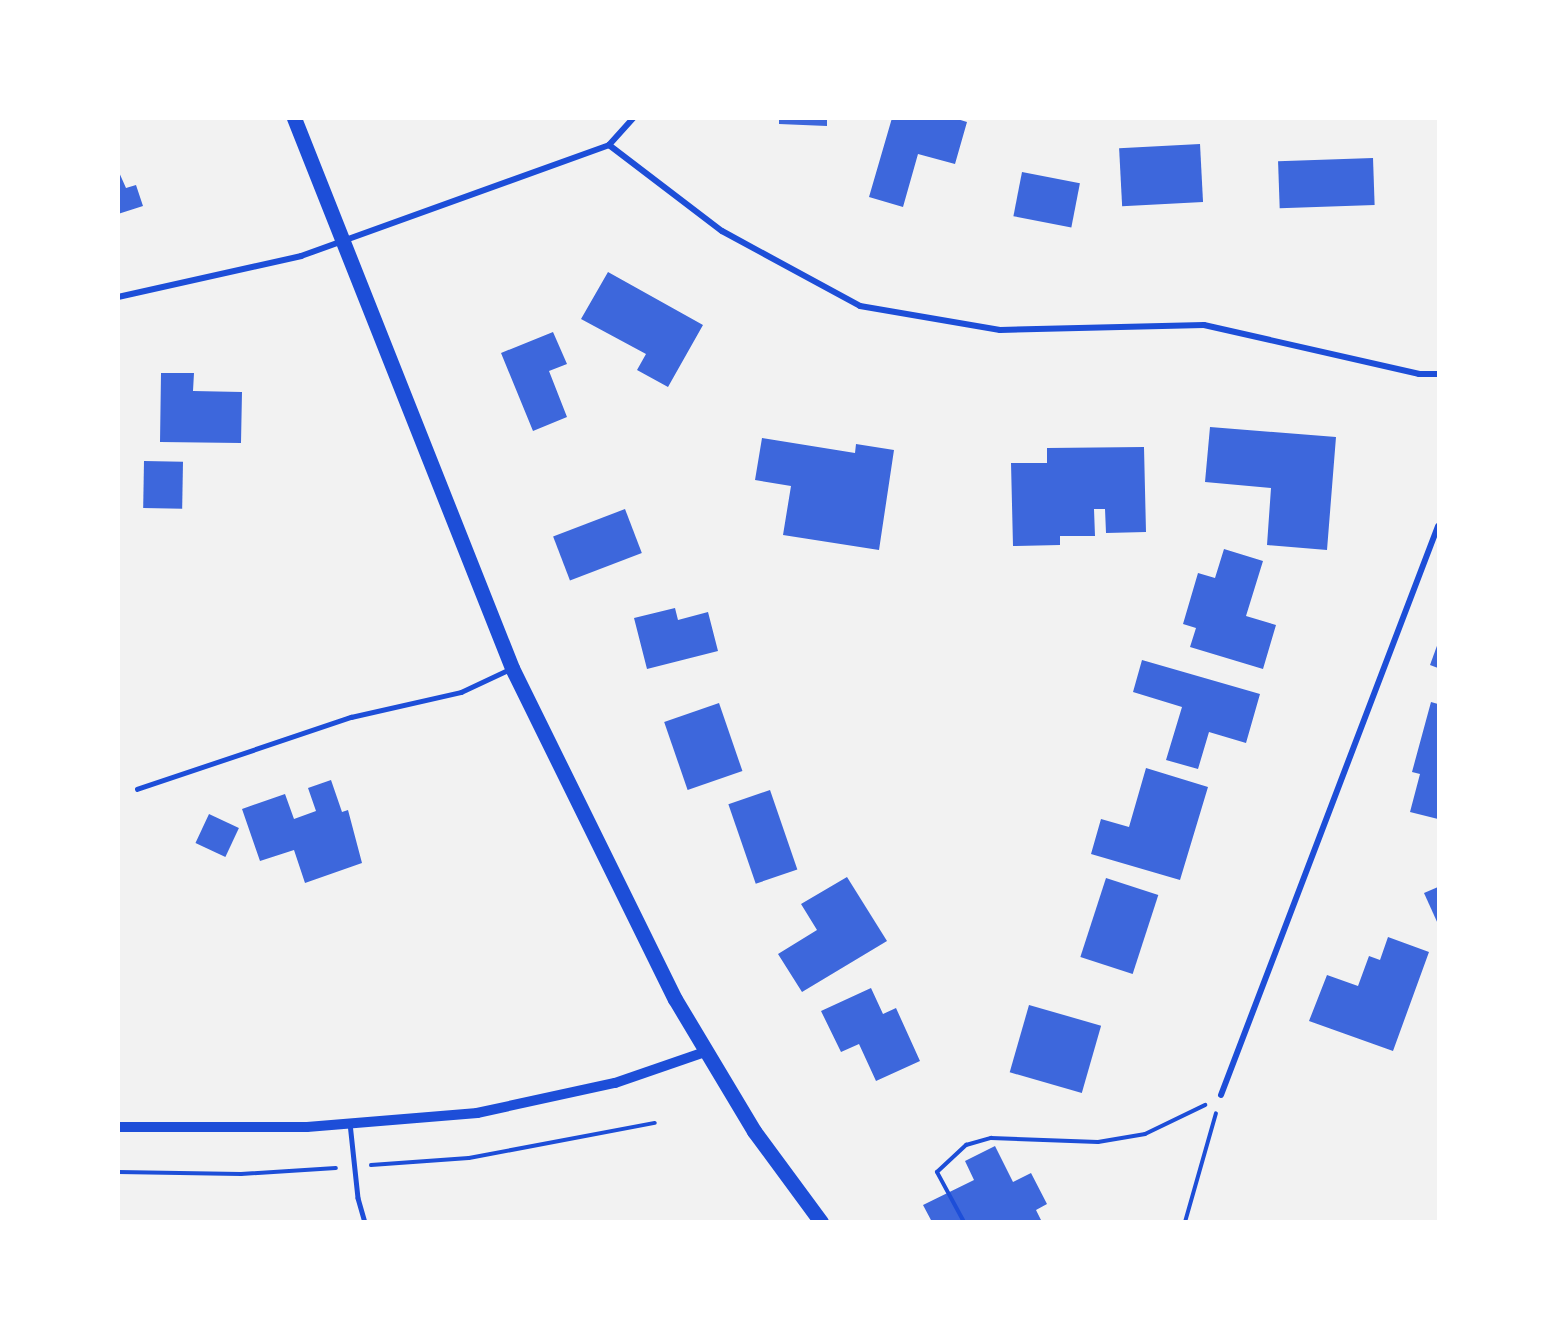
<!DOCTYPE html>
<html>
<head>
<meta charset="utf-8">
<style>
	body { margin:0 }
	#map { position:relative; width:1557px; height:1340px; overflow:hidden; background:#f2f2f2; font-family:Bitter,serif }
	div>[style] { position:absolute }
	.building>* { inset:0; background:#3d67dc; transform-origin:0 0 }
	.path>* { height:4px; margin:-2px; padding:0 2px; transform-origin:2px; border-radius:2px; background:#1d4ed8 }
	.service>* { height:4.5px; margin:-2.25px; padding:0 2.25px; transform-origin:2.25px; border-radius:2.25px; background:#1d4ed8 }
	.minor>* { height:6px; margin:-3px; padding:0 3px; transform-origin:3px; border-radius:3px; background:#1d4ed8 }
	.tertiary>* { height:10px; margin:-5px; padding:0 5px; transform-origin:5px; border-radius:5px; background:#1d4ed8 }
	.primary>* { height:15px; margin:-7.5px; padding:0 7.5px; transform-origin:7.5px; border-radius:7.5px; background:#1d4ed8 }
	span { translate:-50% -50%; white-space:nowrap; text-align:center; line-height:1.15; -webkit-text-stroke:6px #fff; paint-order:stroke }
	.frame { position:absolute; inset:0; border:120px solid #fff; pointer-events:none }
</style>
</head>
<body>
<div id="map">
	<div class="building">
		<i style="clip-path:polygon(779px 118px,827px 118px,827px 126px,779px 124px)"></i>
		<i style="clip-path:polygon(892px 118px,954px 118px,967px 122px,955px 164px,918px 154px,903px 207px,869px 197px)"></i>
		<i style="left:1200px;top:144px;width:58px;height:81px;rotate:87deg"></i>
		<i style="left:1373px;top:158px;width:47px;height:95px;rotate:88deg"></i>
		<i style="clip-path:polygon(118px 170px,126px 188px,136px 185px,143px 206px,118px 214px)"></i>
		<i style="left:1022px;top:172px;width:59px;height:45px;rotate:11deg"></i>
		<i style="clip-path:polygon(608px 272px,703px 325px,668px 387px,637px 370px,646px 354px,581px 319px)"></i>
		<i style="clip-path:polygon(553px 332px,567px 364px,549px 371px,567px 417px,533px 431px,501px 353px)"></i>
		<i style="clip-path:polygon(161px 373px,194px 373px,193px 391px,242px 392px,241px 443px,160px 442px)"></i>
		<i style="clip-path:polygon(1210px 427px,1336px 437px,1327px 550px,1267px 545px,1271px 488px,1205px 482px)"></i>
		<i style="clip-path:polygon(762px 438px,855px 453px,856px 444px,894px 450px,879px 550px,783px 535px,791px 486px,755px 480px)"></i>
		<i style="clip-path:polygon(1144px 447px,1146px 532px,1106px 533px,1105px 509px,1094px 509px,1095px 536px,1060px 536px,1060px 545px,1013px 546px,1011px 463px,1047px 463px,1047px 448px)"></i>
		<i style="left:144px;top:461px;width:39px;height:47px;rotate:1deg"></i>
		<i style="left:625px;top:509px;width:47px;height:77px;rotate:69deg"></i>
		<i style="clip-path:polygon(1224px 549px,1263px 561px,1246px 616px,1276px 625px,1263px 669px,1190px 647px,1196px 628px,1183px 624px,1198px 573px,1215px 578px)"></i>
		<i style="clip-path:polygon(675px 608px,678px 620px,708px 612px,718px 651px,647px 669px,634px 618px)"></i>
		<i style="clip-path:polygon(1438px 643px,1438px 668px,1430px 665px)"></i>
		<i style="clip-path:polygon(1142px 660px,1260px 694px,1246px 743px,1209px 732px,1198px 769px,1166px 760px,1182px 707px,1133px 692px)"></i>
		<i style="clip-path:polygon(1431px 702px,1438px 704px,1438px 819px,1410px 812px,1420px 774px,1412px 772px)"></i>
		<i style="left:719px;top:703px;width:72px;height:58px;rotate:71deg"></i>
		<i style="clip-path:polygon(1146px 768px,1208px 787px,1180px 880px,1091px 854px,1101px 819px,1129px 827px)"></i>
		<i style="clip-path:polygon(331px 780px,342px 812px,348px 810px,362px 863px,305px 883px,294px 850px,260px 861px,242px 809px,285px 794px,294px 819px,316px 811px,308px 788px)"></i>
		<i style="left:770px;top:790px;width:84px;height:44px;rotate:71deg"></i>
		<i style="left:209px;top:814px;width:33px;height:32px;rotate:25deg"></i>
		<i style="clip-path:polygon(847px 877px,887px 941px,802px 992px,778px 954px,817px 930px,801px 904px)"></i>
		<i style="left:1106px;top:878px;width:55px;height:83px;rotate:18deg"></i>
		<i style="clip-path:polygon(1438px 887px,1438px 924px,1424px 893px)"></i>
		<i style="clip-path:polygon(1388px 937px,1429px 952px,1393px 1051px,1309px 1021px,1327px 975px,1358px 986px,1369px 956px,1380px 960px)"></i>
		<i style="clip-path:polygon(871px 988px,883px 1014px,896px 1008px,920px 1061px,876px 1081px,859px 1044px,841px 1052px,821px 1011px)"></i>
		<i style="left:1029px;top:1005px;width:75px;height:70px;rotate:16deg"></i>
		<i style="clip-path:polygon(995px 1146px,1013px 1182px,1031px 1173px,1047px 1204px,1036px 1210px,1042px 1222px,932px 1222px,923px 1205px,974px 1180px,965px 1161px)"></i>
	</div>
	<div class="path">
		<i style="left:371px;top:1165px;width:98px;rotate:-4.1deg"></i>
		<i style="left:469px;top:1158px;width:189px;rotate:-10.7deg"></i>
		<i style="left:118px;top:1172px;width:123px;rotate:0.9deg"></i>
		<i style="left:241px;top:1174px;width:95px;rotate:-3.6deg"></i>
		<i style="left:964px;top:1222px;width:57px;rotate:-118.4deg"></i>
		<i style="left:937px;top:1172px;width:40px;rotate:-43deg"></i>
		<i style="left:966px;top:1145px;width:26px;rotate:-16deg"></i>
		<i style="left:991px;top:1138px;width:107px;rotate:2.1deg"></i>
		<i style="left:1098px;top:1142px;width:48px;rotate:-9.7deg"></i>
		<i style="left:1145px;top:1134px;width:67px;rotate:-25.8deg"></i>
		<i style="left:1185px;top:1222px;width:113px;rotate:-74.1deg"></i>
	</div>
	<div class="service">
		<i style="left:137px;top:789px;width:226px;rotate:-18.6deg"></i>
		<i style="left:351px;top:717px;width:113px;rotate:-12.8deg"></i>
		<i style="left:461px;top:692px;width:54px;rotate:-25.1deg"></i>
		<i style="left:350px;top:1123px;width:75px;rotate:83.9deg"></i>
		<i style="left:358px;top:1198px;width:25px;rotate:74deg"></i>
	</div>
	<div class="minor">
		<i style="left:609px;top:145px;width:36px;rotate:-48deg"></i>
		<i style="left:118px;top:297px;width:188px;rotate:-12.6deg"></i>
		<i style="left:301px;top:256px;width:327px;rotate:-19.8deg"></i>
		<i style="left:609px;top:145px;width:142px;rotate:37.3deg"></i>
		<i style="left:722px;top:231px;width:157px;rotate:28.5deg"></i>
		<i style="left:860px;top:306px;width:142px;rotate:9.7deg"></i>
		<i style="left:1000px;top:330px;width:204px;rotate:-1.4deg"></i>
		<i style="left:1204px;top:325px;width:221px;rotate:12.8deg"></i>
		<i style="left:1419px;top:374px;width:19px"></i>
		<i style="left:1221px;top:1095px;width:609px;rotate:-69.12deg"></i>
	</div>
	<div class="tertiary">
		<i style="left:118px;top:1127px;width:189px"></i>
		<i style="left:307px;top:1127px;width:171px;rotate:-4.7deg"></i>
		<i style="left:477px;top:1113px;width:141px;rotate:-12.3deg"></i>
		<i style="left:615px;top:1083px;width:95px;rotate:-19deg"></i>
	</div>
	<div class="primary">
		<i style="left:294px;top:118px;width:592px;rotate:68.38deg"></i>
		<i style="left:512px;top:668px;width:369px;rotate:63.8deg"></i>
		<i style="left:675px;top:999px;width:154px;rotate:59.1deg"></i>
		<i style="left:754px;top:1131px;width:113px;rotate:53.6deg"></i>
	</div>
	<div class="frame"></div>
</div>
</body>
</html>
